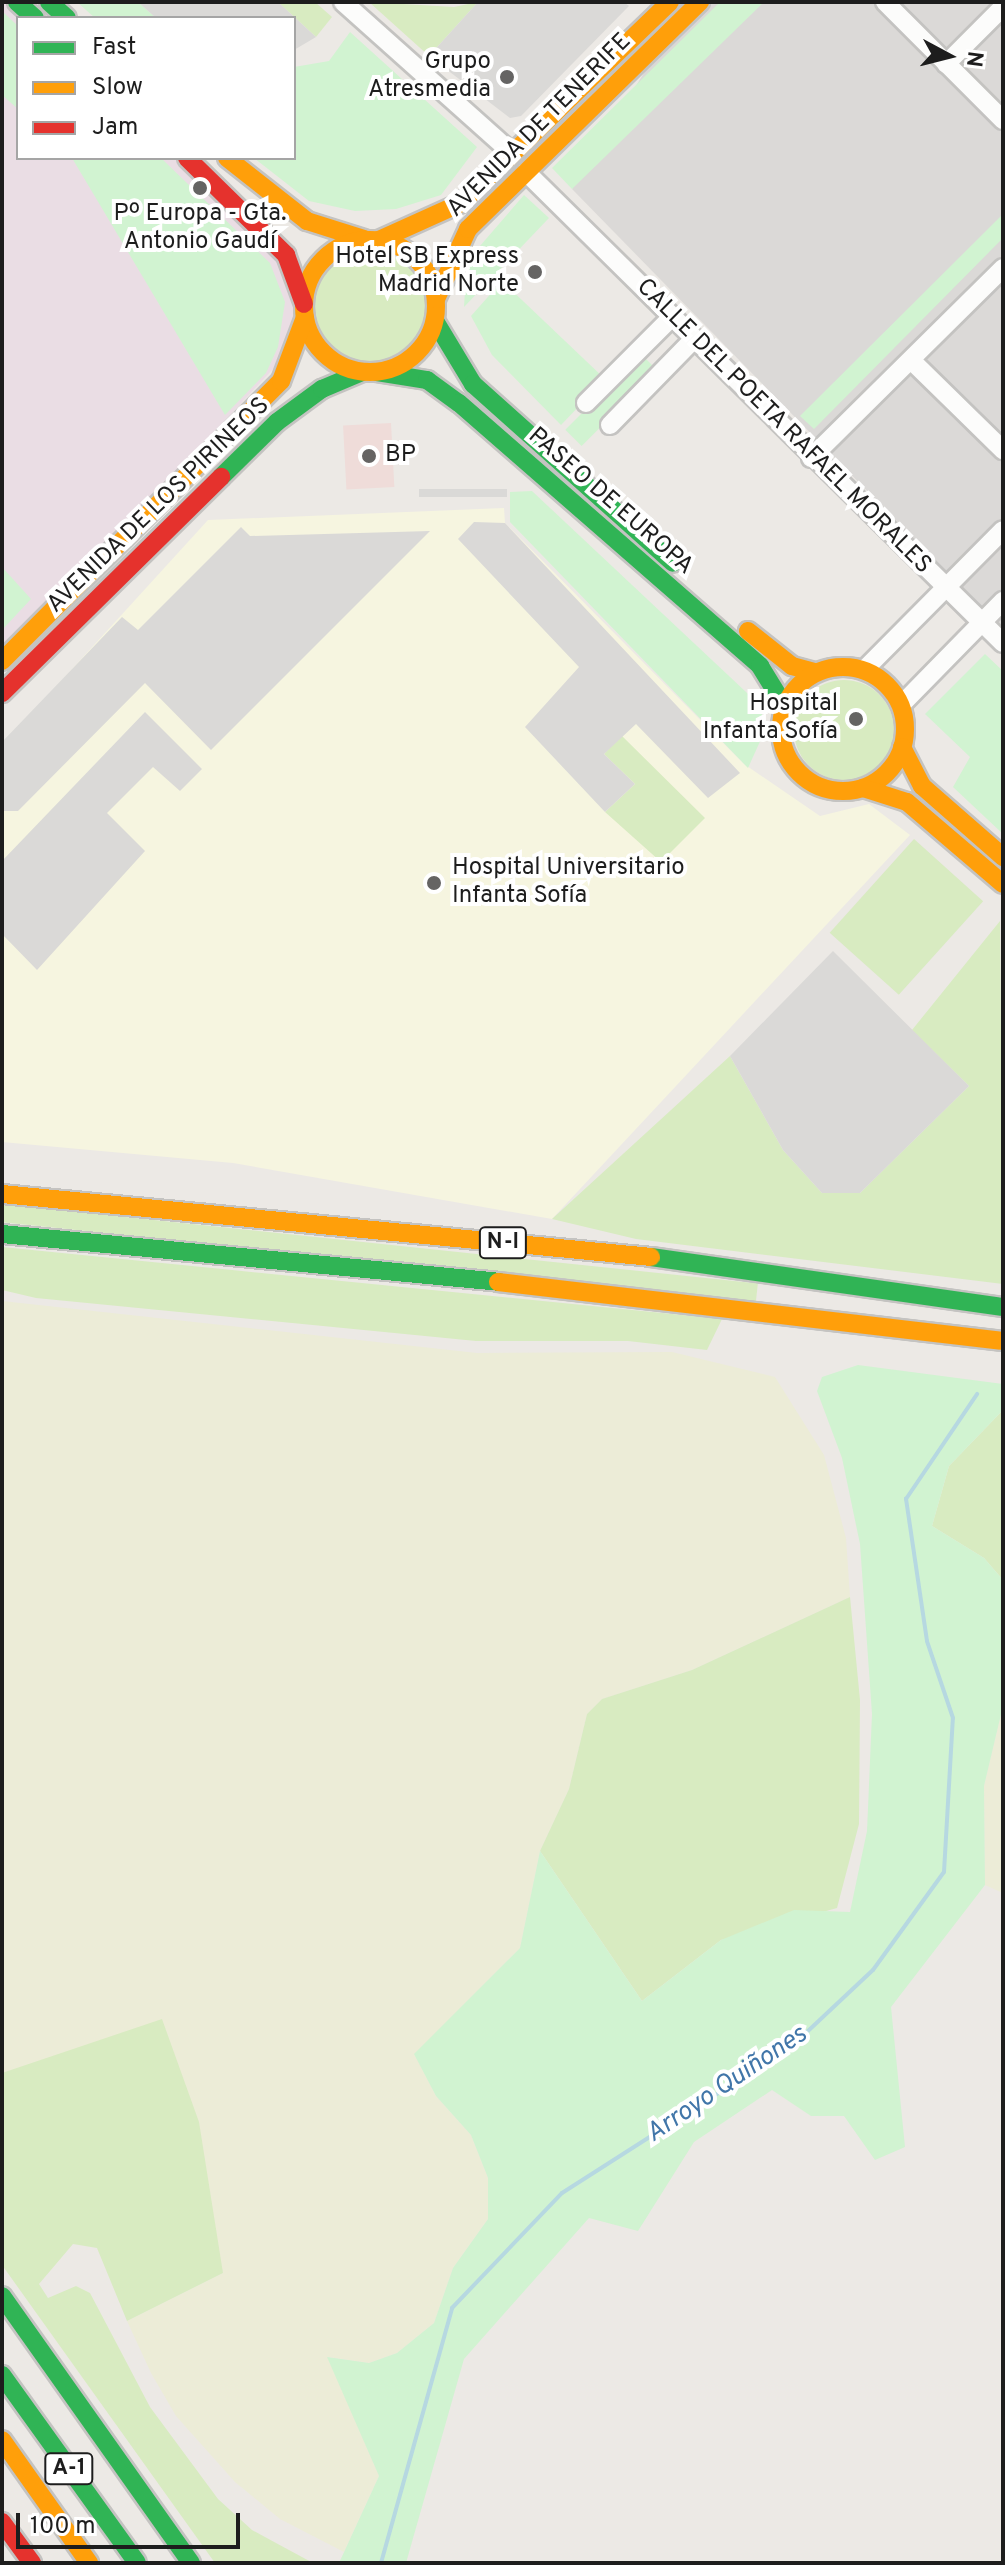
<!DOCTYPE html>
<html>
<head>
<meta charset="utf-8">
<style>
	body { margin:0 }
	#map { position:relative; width:1005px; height:2565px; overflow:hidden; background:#ece9e5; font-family:Overpass,sans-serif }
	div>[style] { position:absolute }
	.residential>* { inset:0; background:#dbd9d7 }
	.commercial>* { inset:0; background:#efdcd9; transform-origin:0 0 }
	.industrial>* { inset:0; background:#eadde4 }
	.education>* { inset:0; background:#f6f5e0 }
	.farmland>* { inset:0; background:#ececd7 }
	.grass>* { inset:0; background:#d8ebc1; transform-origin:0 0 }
	.round { border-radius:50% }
	.park>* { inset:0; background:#d1f3d1; transform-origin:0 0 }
	.parking>* { inset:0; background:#dad9d7; transform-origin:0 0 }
	.stream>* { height:4px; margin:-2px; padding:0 2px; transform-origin:2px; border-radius:2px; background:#b6d8e1 }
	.roads { filter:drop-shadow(2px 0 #c4c3c1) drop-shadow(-2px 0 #c4c3c1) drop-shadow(0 2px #c4c3c1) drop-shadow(0 -2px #c4c3c1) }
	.street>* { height:18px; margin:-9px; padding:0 9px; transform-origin:9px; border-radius:9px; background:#fcfcfb }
	.fast>* { height:18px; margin:-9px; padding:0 9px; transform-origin:9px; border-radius:9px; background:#30b455 }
	.slow>* { height:18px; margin:-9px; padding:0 9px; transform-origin:9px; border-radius:9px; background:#ff9f0a }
	.slow>.ring { margin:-9px; padding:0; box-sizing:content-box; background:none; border:18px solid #ff9f0a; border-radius:50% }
	.jam>* { height:18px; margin:-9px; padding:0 9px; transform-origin:9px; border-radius:9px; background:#e5322d }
	.dots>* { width:22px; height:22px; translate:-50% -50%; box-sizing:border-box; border:4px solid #fff; border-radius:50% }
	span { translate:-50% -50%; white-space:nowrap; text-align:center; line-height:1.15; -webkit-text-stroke:8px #fff; paint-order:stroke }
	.shield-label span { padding:2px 6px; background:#fff; border:2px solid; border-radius:6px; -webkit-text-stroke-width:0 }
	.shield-label { font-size:22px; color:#1d1d1d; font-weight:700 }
	.poi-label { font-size:24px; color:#1d1d1d }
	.right { translate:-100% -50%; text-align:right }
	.left { translate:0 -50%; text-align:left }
	.street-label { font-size:24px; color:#1d1d1d }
	.water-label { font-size:26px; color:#4176a9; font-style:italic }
	.frame { position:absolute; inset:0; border:4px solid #1d1d1d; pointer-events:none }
	.legend { position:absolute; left:16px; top:16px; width:280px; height:144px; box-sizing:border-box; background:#fff; border:2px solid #a5a5a5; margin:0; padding:10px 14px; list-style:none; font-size:24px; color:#1d1d1d }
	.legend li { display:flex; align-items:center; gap:16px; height:40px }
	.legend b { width:40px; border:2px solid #a5a5a5 }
	.north { position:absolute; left:909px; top:16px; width:80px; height:80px; -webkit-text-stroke:6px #fff; paint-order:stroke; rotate:97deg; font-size:22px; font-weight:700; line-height:32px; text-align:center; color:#1d1d1d }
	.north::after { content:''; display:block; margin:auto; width:28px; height:36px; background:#1d1d1d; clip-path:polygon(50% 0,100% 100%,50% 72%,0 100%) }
	.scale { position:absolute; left:16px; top:2513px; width:224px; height:36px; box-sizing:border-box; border:4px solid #1d1d1d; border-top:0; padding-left:10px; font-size:24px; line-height:28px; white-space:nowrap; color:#1d1d1d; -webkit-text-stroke:6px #fff; paint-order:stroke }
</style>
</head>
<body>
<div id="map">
	<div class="residential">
		<i style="clip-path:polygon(688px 2px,1003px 2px,1003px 630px,572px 189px)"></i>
	</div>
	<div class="commercial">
		<i style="left:391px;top:423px;width:64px;height:48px;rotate:87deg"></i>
	</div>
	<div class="industrial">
		<i style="clip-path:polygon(2px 2px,17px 2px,18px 158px,187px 158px,286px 255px,301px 339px,2px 660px)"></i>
	</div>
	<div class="education">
		<i style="clip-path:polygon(504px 508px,505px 523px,744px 764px,820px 816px,869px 804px,910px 835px,552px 1219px,233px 1163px,2px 1142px,2px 746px,208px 520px)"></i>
	</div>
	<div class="farmland">
		<i style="clip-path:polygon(2px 1301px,477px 1353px,672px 1352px,775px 1377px,824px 1455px,846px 1538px,850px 1597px,692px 1670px,602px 1699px,587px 1714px,569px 1789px,540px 1851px,520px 1948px,415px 2054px,436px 2096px,471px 2135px,488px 2178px,488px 2219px,453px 2268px,434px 2323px,397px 2353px,369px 2363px,328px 2357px,379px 2476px,344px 2552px,280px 2519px,235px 2482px,176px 2416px,151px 2373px,127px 2321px,223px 2273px,72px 2052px,2px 2073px)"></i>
		<i style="clip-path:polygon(1003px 1706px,1003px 1893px,985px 1885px,984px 1786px)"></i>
	</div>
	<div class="grass">
		<i style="clip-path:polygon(315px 2px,332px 17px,316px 37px,279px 3px)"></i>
		<i style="clip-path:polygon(369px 2px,454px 7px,478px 2px,429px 56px)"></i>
		<i class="round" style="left:314px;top:249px;width:114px;height:114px"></i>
		<i class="round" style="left:794px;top:680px;width:100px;height:100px"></i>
		<i style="clip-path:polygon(621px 735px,705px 818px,661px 862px,605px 812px,635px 784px,604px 754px)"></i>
		<i style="left:914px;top:839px;width:93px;height:126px;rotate:42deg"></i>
		<i style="clip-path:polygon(1000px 921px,1003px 1284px,636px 1239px,552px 1219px,730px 1056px,783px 1150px,822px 1193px,860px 1193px,969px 1086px,912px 1030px)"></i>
		<i style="left:2px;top:1204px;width:760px;height:18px;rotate:6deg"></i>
		<i style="clip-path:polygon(2px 1247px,722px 1319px,707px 1350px,628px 1341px,476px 1341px,36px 1298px,2px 1290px)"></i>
		<i style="clip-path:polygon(1003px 1410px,1003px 1580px,984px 1558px,932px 1526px,949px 1466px)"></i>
		<i style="clip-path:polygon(850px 1597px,860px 1700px,859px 1824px,837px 1908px,721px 1940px,642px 2001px,540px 1851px,569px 1789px,587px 1714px,602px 1699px,692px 1670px)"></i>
		<i style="clip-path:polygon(162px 2019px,199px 2122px,223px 2273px,127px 2321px,97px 2248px,73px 2244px,39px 2284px,48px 2298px,76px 2286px,90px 2293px,150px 2407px,218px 2499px,252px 2530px,313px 2563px,215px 2563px,2px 2265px,2px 2073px)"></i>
	</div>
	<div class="park">
		<i style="clip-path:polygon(77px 2px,138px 2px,156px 18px,95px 18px)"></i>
		<i style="clip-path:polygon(720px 2px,764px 2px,572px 189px,552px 168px)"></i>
		<i style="clip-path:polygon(2px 11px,18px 26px,18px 109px,2px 95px)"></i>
		<i style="clip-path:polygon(350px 32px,477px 147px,441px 195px,396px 209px,355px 211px,309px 201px,254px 158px,294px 158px,294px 67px,329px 61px)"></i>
		<i style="clip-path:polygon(72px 158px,161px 158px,270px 263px,285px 302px,278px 347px,266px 373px,225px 415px)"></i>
		<i style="clip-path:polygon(524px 195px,549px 218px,464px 307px,467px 261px)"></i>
		<i style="clip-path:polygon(1003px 214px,1003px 238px,814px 429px,800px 416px)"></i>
		<i style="clip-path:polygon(502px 281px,605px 379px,561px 425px,492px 355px,471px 316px)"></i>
		<i style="left:641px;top:354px;width:23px;height:107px;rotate:45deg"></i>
		<i style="clip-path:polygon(532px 491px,762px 707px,762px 737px,748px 768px,510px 522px,510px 492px)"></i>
		<i style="clip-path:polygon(2px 567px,31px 599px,2px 630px)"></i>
		<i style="clip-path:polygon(985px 654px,1003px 671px,1003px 834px,953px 787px,970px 757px,925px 714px)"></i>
		<i style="clip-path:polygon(858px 1365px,1003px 1384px,1003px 1410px,949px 1466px,932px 1526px,984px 1558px,1003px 1580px,1003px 1706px,984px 1786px,985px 1885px,891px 2007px,905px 2147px,875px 2160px,844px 2116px,811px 2116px,772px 2090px,694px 2142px,638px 2231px,589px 2218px,464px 2359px,406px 2563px,339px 2563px,379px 2476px,327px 2357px,369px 2363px,397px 2353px,434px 2323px,453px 2268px,488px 2219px,488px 2178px,471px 2135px,436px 2096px,414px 2054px,520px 1948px,540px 1851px,642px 2001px,721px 1940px,794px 1910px,850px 1912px,867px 1831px,872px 1714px,860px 1544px,842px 1458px,817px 1391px,822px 1377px)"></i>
	</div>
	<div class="parking">
		<i style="clip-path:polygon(138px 2px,278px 2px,316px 37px,294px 50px,294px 18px,156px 18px)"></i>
		<i style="clip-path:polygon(478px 2px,624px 2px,629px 6px,521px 116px,510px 118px,429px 56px)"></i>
		<i style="left:507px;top:489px;width:8px;height:88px;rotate:90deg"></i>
		<i style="clip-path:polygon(474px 522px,505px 523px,740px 773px,708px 798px,636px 724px,604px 754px,635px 784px,605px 812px,525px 727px,579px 667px,458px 539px)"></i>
		<i style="clip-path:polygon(241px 527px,250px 536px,430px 531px,211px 750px,145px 683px,18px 811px,2px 811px,2px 742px,122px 617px,138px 630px)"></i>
		<i style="clip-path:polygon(145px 712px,202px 769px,180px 791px,153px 767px,107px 813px,145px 851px,37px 970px,2px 934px,2px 861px)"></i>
		<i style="clip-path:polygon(833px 951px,969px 1086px,860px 1193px,822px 1193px,783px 1150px,730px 1056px)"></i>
	</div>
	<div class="stream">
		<i style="left:381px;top:2563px;width:265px;rotate:-74.4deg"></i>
		<i style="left:452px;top:2308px;width:159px;rotate:-46.3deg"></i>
		<i style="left:562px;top:2193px;width:273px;rotate:-32.6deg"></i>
		<i style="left:792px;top:2046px;width:111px;rotate:-43.2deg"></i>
		<i style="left:873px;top:1970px;width:121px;rotate:-54.1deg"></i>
		<i style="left:944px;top:1872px;width:154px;rotate:-86.7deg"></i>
		<i style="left:953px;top:1718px;width:81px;rotate:-108.7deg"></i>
		<i style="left:927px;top:1641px;width:144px;rotate:-98.4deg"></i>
		<i style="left:906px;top:1499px;width:127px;rotate:-55.9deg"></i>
	</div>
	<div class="roads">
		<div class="street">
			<i style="left:343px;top:2px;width:227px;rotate:41.8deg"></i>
			<i style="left:885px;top:2px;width:167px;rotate:45deg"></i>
			<i style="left:946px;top:64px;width:81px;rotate:-45deg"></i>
			<i style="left:526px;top:172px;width:670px;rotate:44.64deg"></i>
			<i style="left:911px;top:360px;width:129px;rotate:44.4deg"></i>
			<i style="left:586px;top:403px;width:122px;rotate:-45deg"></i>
			<i style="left:610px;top:425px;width:120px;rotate:-45.7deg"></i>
			<i style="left:811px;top:458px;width:270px;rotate:-44.7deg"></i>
			<i style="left:864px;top:670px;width:197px;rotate:-45.2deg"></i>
			<i style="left:901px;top:705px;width:146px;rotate:-45.6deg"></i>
		</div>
		<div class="fast">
			<i style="left:17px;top:2px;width:24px;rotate:42deg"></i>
			<i style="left:49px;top:2px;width:24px;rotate:42deg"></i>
			<i style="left:435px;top:321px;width:74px;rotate:58.9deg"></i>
			<i style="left:473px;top:384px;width:268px;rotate:41.8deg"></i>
			<i style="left:377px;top:372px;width:51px;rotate:9.1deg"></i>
			<i style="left:427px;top:380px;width:39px;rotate:36deg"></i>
			<i style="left:459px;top:403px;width:400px;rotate:41.1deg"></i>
			<i style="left:760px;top:666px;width:46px;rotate:58.4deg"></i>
			<i style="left:221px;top:477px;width:78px;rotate:-44.5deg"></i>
			<i style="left:277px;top:422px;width:56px;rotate:-36.3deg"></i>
			<i style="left:322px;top:389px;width:43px;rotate:-23deg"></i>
			<i style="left:2px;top:1234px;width:498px;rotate:5.5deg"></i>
			<i style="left:651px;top:1257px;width:356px;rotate:8.1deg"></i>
			<i style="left:2px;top:2296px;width:327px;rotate:54.7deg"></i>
			<i style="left:2px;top:2375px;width:231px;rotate:54.3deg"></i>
		</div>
		<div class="slow">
			<i style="left:227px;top:158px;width:102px;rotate:38.2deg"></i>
			<i style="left:307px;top:221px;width:60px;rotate:17.5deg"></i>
			<i class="ring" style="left:304px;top:240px;width:114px;height:114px"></i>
			<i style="left:379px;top:240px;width:90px;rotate:-24.3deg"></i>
			<i style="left:461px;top:203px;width:290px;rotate:-43.9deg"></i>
			<i style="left:436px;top:299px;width:77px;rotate:-65.4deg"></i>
			<i style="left:468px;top:229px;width:325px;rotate:-44.4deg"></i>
			<i style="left:748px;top:631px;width:56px;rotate:38.5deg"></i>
			<i style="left:792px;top:666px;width:23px;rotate:15deg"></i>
			<i style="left:2px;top:661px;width:395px;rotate:-45.1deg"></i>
			<i style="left:281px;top:381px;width:68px;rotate:-69.4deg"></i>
			<i class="ring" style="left:781px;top:667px;width:106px;height:106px"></i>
			<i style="left:902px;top:747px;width:44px;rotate:62.9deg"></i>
			<i style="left:922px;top:786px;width:108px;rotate:41.2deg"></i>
			<i style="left:863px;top:788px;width:46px;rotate:17.7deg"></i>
			<i style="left:907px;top:802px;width:126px;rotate:40.5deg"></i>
			<i style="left:2px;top:1194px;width:652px;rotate:5.54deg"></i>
			<i style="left:498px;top:1282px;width:508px;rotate:6.66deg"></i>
			<i style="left:2px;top:2440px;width:151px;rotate:54.7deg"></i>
		</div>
		<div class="jam">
			<i style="left:187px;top:158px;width:139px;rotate:44.4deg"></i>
			<i style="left:286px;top:255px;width:52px;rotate:69.8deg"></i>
			<i style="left:2px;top:693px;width:308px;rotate:-44.6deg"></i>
			<i style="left:2px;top:2522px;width:51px;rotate:53.8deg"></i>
		</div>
	</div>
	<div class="dots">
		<i style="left:507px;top:77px;background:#656463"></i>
		<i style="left:200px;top:188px;background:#656463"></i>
		<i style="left:535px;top:272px;background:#656463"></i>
		<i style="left:369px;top:456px;background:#656463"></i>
		<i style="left:856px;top:719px;background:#656463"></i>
		<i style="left:434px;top:883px;background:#656463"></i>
	</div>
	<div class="shield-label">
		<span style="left:503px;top:1243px">N-I</span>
		<span style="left:69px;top:2469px">A-1</span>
	</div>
	<div class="poi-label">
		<span class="right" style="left:491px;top:77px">Grupo<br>Atresmedia</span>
		<span style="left:200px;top:229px">Pº Europa - Gta.<br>Antonio Gaudí</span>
		<span class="right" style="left:519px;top:272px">Hotel SB Express<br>Madrid Norte</span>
		<span class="left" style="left:385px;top:456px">BP</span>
		<span class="right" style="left:838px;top:719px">Hospital<br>Infanta Sofía</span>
		<span class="left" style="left:452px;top:883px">Hospital Universitario<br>Infanta Sofía</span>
	</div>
	<div class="street-label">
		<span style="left:540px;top:126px;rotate:-45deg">AVENIDA DE TENERIFE</span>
		<span style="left:783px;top:427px;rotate:45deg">CALLE DEL POETA RAFAEL MORALES</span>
		<span style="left:610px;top:502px;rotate:41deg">PASEO DE EUROPA</span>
		<span style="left:159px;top:506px;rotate:-44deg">AVENIDA DE LOS PIRINEOS</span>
	</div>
	<div class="water-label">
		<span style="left:727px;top:2085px;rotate:-34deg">Arroyo Quiñones</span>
	</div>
	<div class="frame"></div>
	<ul class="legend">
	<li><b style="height:10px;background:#30b455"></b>Fast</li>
	<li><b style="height:10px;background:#ff9f0a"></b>Slow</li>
	<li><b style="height:10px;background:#e5322d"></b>Jam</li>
	</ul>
	<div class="north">N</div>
	<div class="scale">100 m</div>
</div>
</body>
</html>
